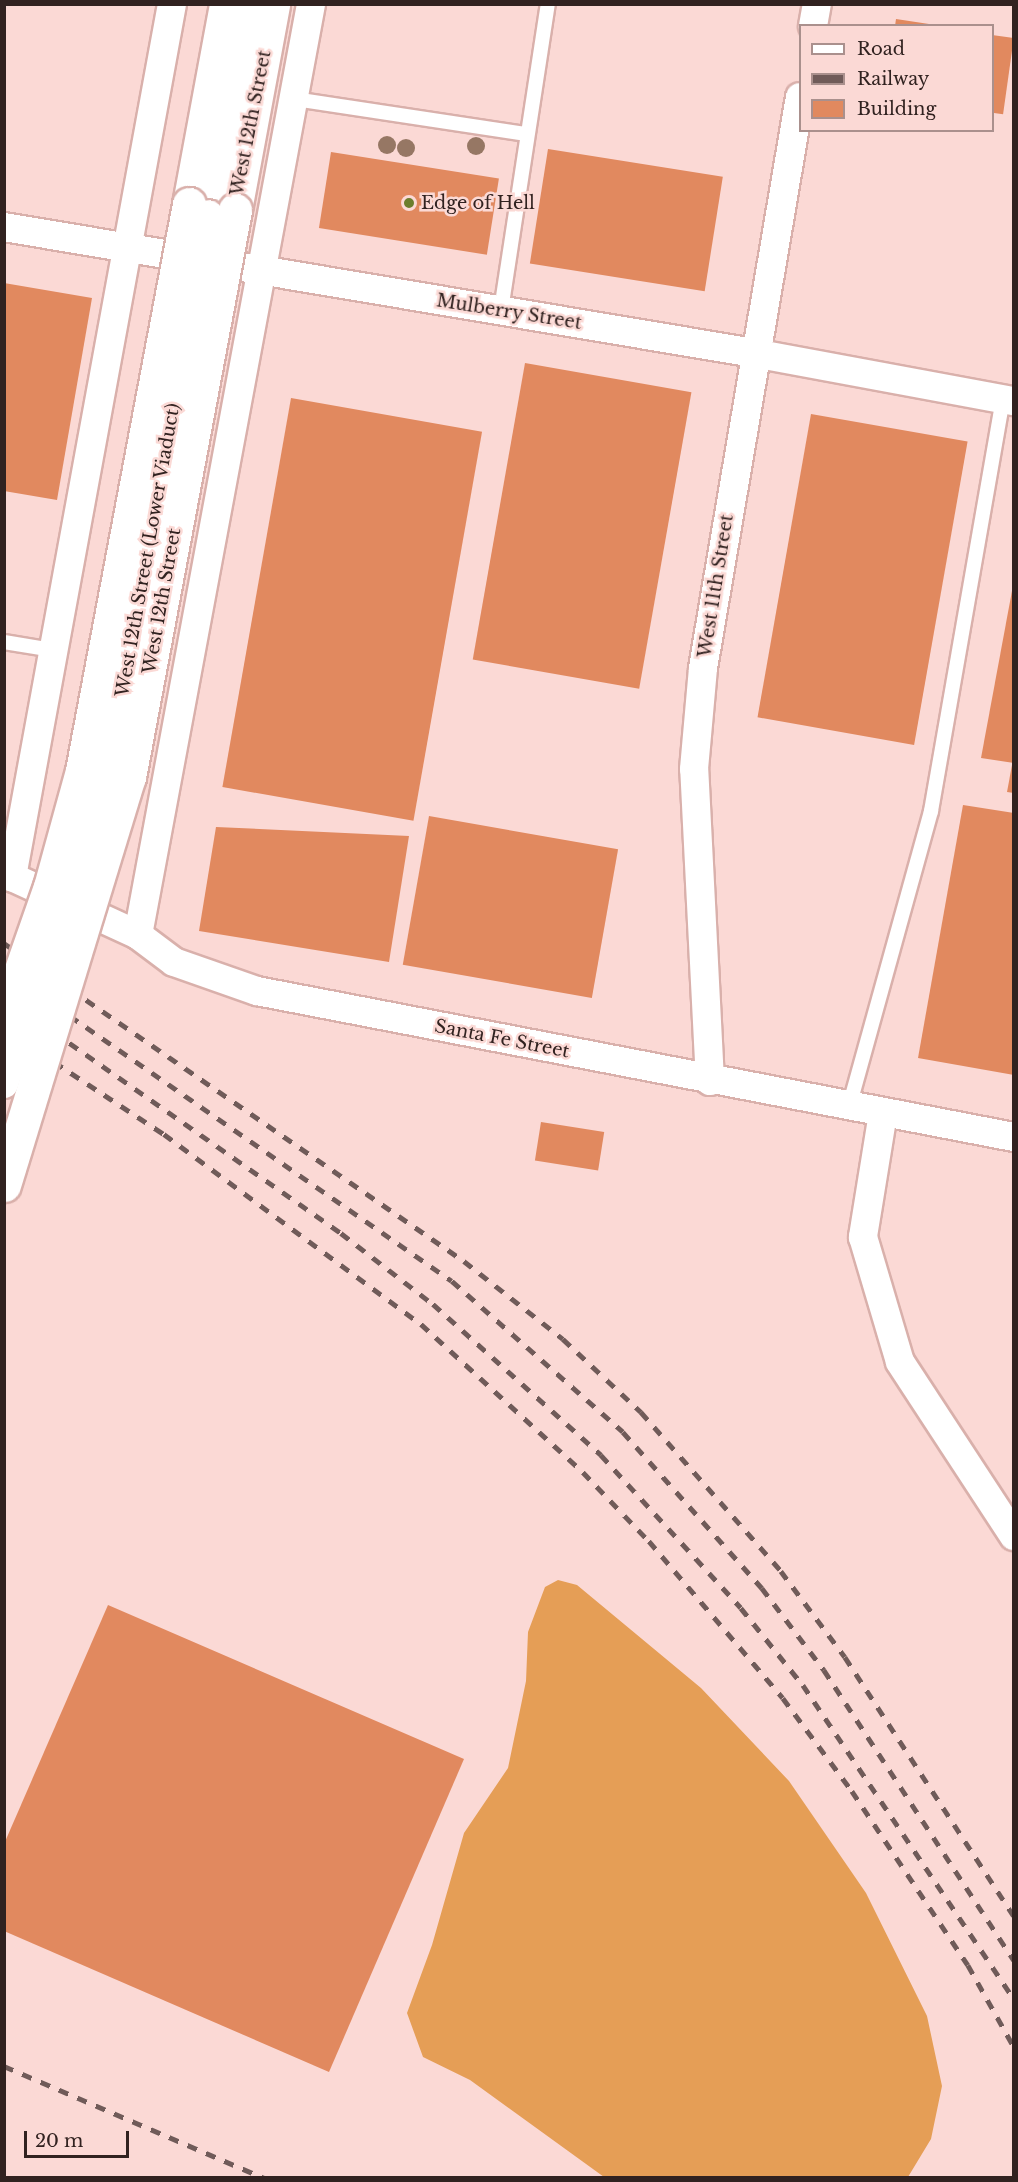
<!DOCTYPE html>
<html>
<head>
<meta charset="utf-8">
<style>
	body { margin:0 }
	#map { position:relative; width:1018px; height:2182px; overflow:hidden; background:#fbd9d5; font-family:"Libre Baskerville",serif }
	div>[style] { position:absolute }
	.forest>* { inset:0; background:#e59e56 }
	.building>* { inset:0; background:#e1895f; transform-origin:0 0 }
	.roads { filter:drop-shadow(2px 0 #d9b0ab) drop-shadow(-2px 0 #d9b0ab) drop-shadow(0 2px #d9b0ab) drop-shadow(0 -2px #d9b0ab) }
	.lane>* { height:14px; margin:-7px; padding:0 7px; transform-origin:7px; border-radius:7px; background:#fff }
	.street>* { height:28px; margin:-14px; padding:0 14px; transform-origin:14px; border-radius:14px; background:#fff }
	.secondary>* { height:33px; margin:-16.5px; padding:0 16.5px; transform-origin:16.5px; border-radius:16.5px; background:#fff }
	.rail>* { height:4.5px; margin-top:-2.25px; transform-origin:0; background:repeating-linear-gradient(90deg,#705b59 0 10px,transparent 0 20px) }
	.bridges { filter:drop-shadow(2px 0 #d9b0ab) drop-shadow(-2px 0 #d9b0ab) drop-shadow(0 2px #d9b0ab) drop-shadow(0 -2px #d9b0ab) }
	.street-bridge>* { height:28px; margin:-14px; padding:0 14px; transform-origin:14px; border-radius:14px; background:#fff }
	.secondary-bridge>* { height:33px; margin:-16.5px; padding:0 16.5px; transform-origin:16.5px; border-radius:16.5px; background:#fff }
	.trees>* { width:18px; height:18px; margin:-9px; border-radius:50%; background:#967764 }
	.dots>* { width:16px; height:16px; translate:-50% -50%; box-sizing:border-box; border:3px solid #fbd9d5; border-radius:50% }
	span { translate:-50% -50%; white-space:nowrap; text-align:center; line-height:1.15; -webkit-text-stroke:5px #fbd9d5; paint-order:stroke }
	.street-label { font-size:18px; color:#312220 }
	.poi-label { font-size:18px; color:#312220 }
	.left { translate:0 -50%; text-align:left }
	.frame { position:absolute; inset:0; border:6px solid #312220; pointer-events:none }
	.legend { position:absolute; left:799px; top:24px; width:195px; height:108px; box-sizing:border-box; background:#fbd9d5; border:2px solid #aa908d; margin:0; padding:8px 10px; list-style:none; font-size:18px; color:#312220 }
	.legend li { display:flex; align-items:center; gap:12px; height:30px }
	.legend b { width:30px; border:2px solid #aa908d }
	.scale { position:absolute; left:24px; top:2131px; width:105px; height:27px; box-sizing:border-box; border:3px solid #312220; border-top:0; padding-left:8px; font-size:18px; line-height:21px; white-space:nowrap; color:#312220; -webkit-text-stroke:4px #fbd9d5; paint-order:stroke }
</style>
</head>
<body>
<div id="map">
	<div class="forest">
		<i style="clip-path:polygon(558px 1580px,577px 1585px,701px 1688px,789px 1781px,866px 1893px,927px 2016px,942px 2086px,931px 2139px,908px 2177px,604px 2177px,470px 2080px,423px 2057px,407px 2013px,432px 1945px,464px 1833px,508px 1768px,526px 1681px,528px 1632px,545px 1587px)"></i>
	</div>
	<div class="building">
		<i style="clip-path:polygon(896px 19px,929px 24px,929px 26px,895px 26px)"></i>
		<i style="left:992px;top:35px;width:22px;height:77px;rotate:8deg"></i>
		<i style="left:548px;top:149px;width:177px;height:116px;rotate:9deg"></i>
		<i style="left:331px;top:152px;width:170px;height:77px;rotate:9deg"></i>
		<i style="clip-path:polygon(4px 283px,92px 298px,57px 500px,4px 491px)"></i>
		<i style="left:525px;top:363px;width:169px;height:301px;rotate:10deg"></i>
		<i style="left:291px;top:398px;width:194px;height:395px;rotate:10deg"></i>
		<i style="left:811px;top:414px;width:159px;height:308px;rotate:10deg"></i>
		<i style="clip-path:polygon(1014px 580px,1014px 763px,981px 758px)"></i>
		<i style="clip-path:polygon(1012px 765px,1014px 765px,1014px 793px,1007px 792px)"></i>
		<i style="clip-path:polygon(963px 805px,1014px 813px,1014px 1075px,918px 1058px)"></i>
		<i style="left:429px;top:816px;width:192px;height:151px;rotate:10deg"></i>
		<i style="clip-path:polygon(216px 827px,409px 836px,389px 962px,199px 931px)"></i>
		<i style="left:541px;top:1122px;width:64px;height:39px;rotate:9deg"></i>
		<i style="clip-path:polygon(108px 1605px,464px 1759px,329px 2072px,4px 1931px,4px 1844px)"></i>
	</div>
	<div class="roads">
		<div class="lane">
			<i style="left:294px;top:99px;width:235px;rotate:8.6deg"></i>
			<i style="left:501px;top:310px;width:310px;rotate:-81.3deg"></i>
			<i style="left:4px;top:642px;width:50px;rotate:9.3deg"></i>
			<i style="left:849px;top:1107px;width:307px;rotate:-74.5deg"></i>
			<i style="left:931px;top:811px;width:418px;rotate:-80.1deg"></i>
		</div>
		<div class="street">
			<i style="left:172px;top:4px;width:888px;rotate:100.39deg"></i>
			<i style="left:12px;top:877px;width:139px;rotate:24.7deg"></i>
			<i style="left:138px;top:935px;width:45px;rotate:36.9deg"></i>
			<i style="left:174px;top:962px;width:88px;rotate:19.3deg"></i>
			<i style="left:257px;top:991px;width:771px;rotate:10.92deg"></i>
			<i style="left:813px;top:26px;width:22px;rotate:-80deg"></i>
			<i style="left:209px;top:214px;width:213px;rotate:-79.7deg"></i>
			<i style="left:4px;top:227px;width:761px;rotate:9.54deg"></i>
			<i style="left:754px;top:353px;width:264px;rotate:10.5deg"></i>
			<i style="left:138px;top:935px;width:947px;rotate:-79.47deg"></i>
			<i style="left:710px;top:1081px;width:312px;rotate:-92.9deg"></i>
			<i style="left:694px;top:769px;width:101px;rotate:-84.9deg"></i>
			<i style="left:703px;top:668px;width:579px;rotate:-80.36deg"></i>
			<i style="left:883px;top:1113px;width:126px;rotate:99.2deg"></i>
			<i style="left:863px;top:1237px;width:130px;rotate:73.5deg"></i>
			<i style="left:900px;top:1362px;width:208px;rotate:56.8deg"></i>
		</div>
		<div class="secondary">
			<i style="left:189px;top:204px;width:203px;rotate:-79.5deg"></i>
			<i style="left:235px;top:210px;width:209px;rotate:-79.5deg"></i>
		</div>
	</div>
	<div class="rail">
		<i style="left:4px;top:943px;width:559px;rotate:34.66deg"></i>
		<i style="left:464px;top:1261px;width:126px;rotate:38.2deg"></i>
		<i style="left:563px;top:1339px;width:107px;rotate:43.1deg"></i>
		<i style="left:641px;top:1412px;width:212px;rotate:48.6deg"></i>
		<i style="left:781px;top:1571px;width:107px;rotate:53.3deg"></i>
		<i style="left:845px;top:1657px;width:309px;rotate:56.9deg"></i>
		<i style="left:4px;top:970px;width:545px;rotate:34.77deg"></i>
		<i style="left:452px;top:1281px;width:228px;rotate:41.4deg"></i>
		<i style="left:623px;top:1432px;width:209px;rotate:48.3deg"></i>
		<i style="left:762px;top:1588px;width:103px;rotate:52.9deg"></i>
		<i style="left:824px;top:1670px;width:347px;rotate:56.8deg"></i>
		<i style="left:4px;top:997px;width:411px;rotate:35deg"></i>
		<i style="left:341px;top:1233px;width:116px;rotate:37.7deg"></i>
		<i style="left:433px;top:1304px;width:226px;rotate:41.9deg"></i>
		<i style="left:601px;top:1455px;width:207px;rotate:47.5deg"></i>
		<i style="left:741px;top:1608px;width:99px;rotate:51.2deg"></i>
		<i style="left:803px;top:1685px;width:378px;rotate:56.1deg"></i>
		<i style="left:4px;top:1029px;width:191px;rotate:33.3deg"></i>
		<i style="left:164px;top:1134px;width:320px;rotate:36.5deg"></i>
		<i style="left:421px;top:1324px;width:219px;rotate:42.4deg"></i>
		<i style="left:583px;top:1472px;width:95px;rotate:46.3deg"></i>
		<i style="left:649px;top:1541px;width:206px;rotate:49.5deg"></i>
		<i style="left:783px;top:1698px;width:116px;rotate:53.4deg"></i>
		<i style="left:852px;top:1791px;width:209px;rotate:56.3deg"></i>
		<i style="left:968px;top:1965px;width:94px;rotate:60.7deg"></i>
		<i style="left:4px;top:2066px;width:283px;rotate:23.3deg"></i>
	</div>
	<div class="bridges">
		<div class="street-bridge">
			<i style="left:4px;top:1084px;width:325px;rotate:-71.7deg"></i>
			<i style="left:106px;top:775px;width:570px;rotate:-79.6deg"></i>
		</div>
		<div class="secondary-bridge">
			<i style="left:4px;top:1018px;width:139px;rotate:-70.7deg"></i>
			<i style="left:50px;top:887px;width:120px;rotate:-74.6deg"></i>
			<i style="left:82px;top:771px;width:577px;rotate:-79.31deg"></i>
			<i style="left:4px;top:1185px;width:427px;rotate:-73deg"></i>
			<i style="left:129px;top:777px;width:577px;rotate:-79.41deg"></i>
		</div>
	</div>
	<div class="trees">
		<i style="left:387px;top:145px"></i>
		<i style="left:476px;top:146px"></i>
		<i style="left:406px;top:148px"></i>
	</div>
	<div class="dots">
		<i style="left:409px;top:203px;background:#6c7e2d"></i>
	</div>
	<div class="street-label">
		<span style="left:251px;top:123px;rotate:-79deg">West 12th Street</span>
		<span style="left:509px;top:312px;rotate:9deg">Mulberry Street</span>
		<span style="left:148px;top:550px;rotate:-80deg">West 12th Street (Lower Viaduct)</span>
		<span style="left:716px;top:586px;rotate:-81deg">West 11th Street</span>
		<span style="left:162px;top:601px;rotate:-80deg">West 12th Street</span>
		<span style="left:502px;top:1039px;rotate:11deg">Santa Fe Street</span>
	</div>
	<div class="poi-label">
		<span class="left" style="left:421px;top:203px">Edge of Hell</span>
	</div>
	<div class="frame"></div>
	<ul class="legend">
	<li><b style="height:8px;background:#fff"></b>Road</li>
	<li><b style="height:8px;background:#705b59"></b>Railway</li>
	<li><b style="height:16px;background:#e1895f"></b>Building</li>
	</ul>
	<div class="scale">20 m</div>
</div>
</body>
</html>
